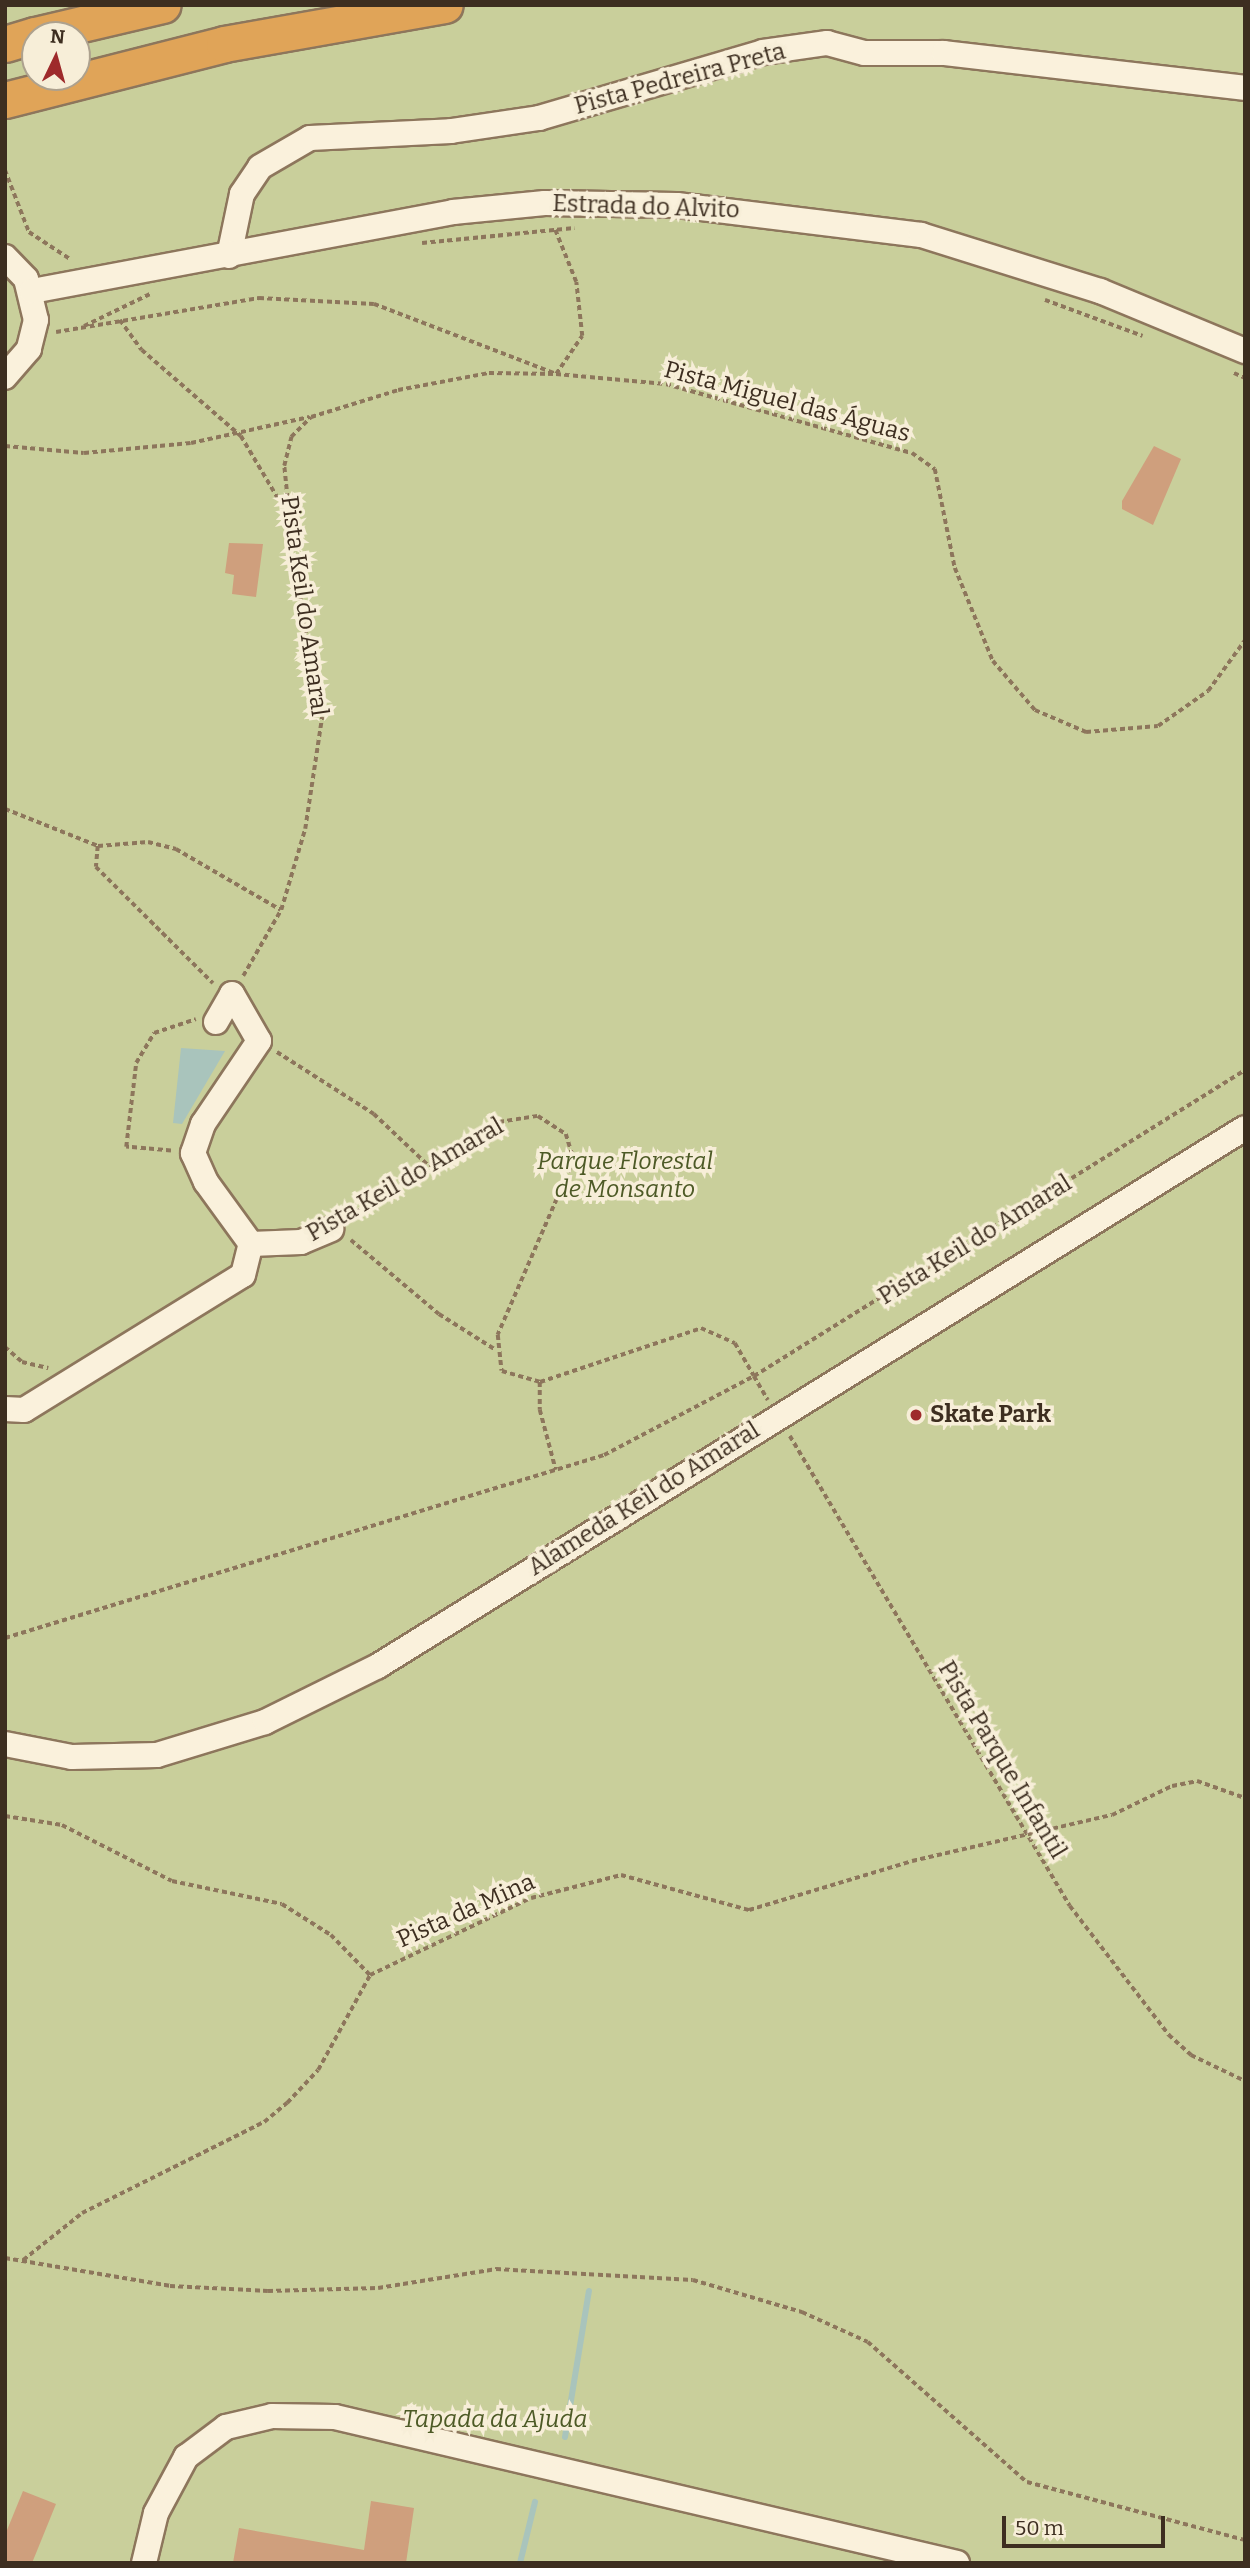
<!DOCTYPE html>
<html>
<head>
<meta charset="utf-8">
<style>
	body { margin:0 }
	#map { position:relative; width:1250px; height:2568px; overflow:hidden; background:#f0e4c8; font-family:Bitter,serif }
	div>[style] { position:absolute }
	.green>* { inset:0; background:#c9cf9b }
	.water>* { inset:0; background:#a9c4bc }
	.stream>* { height:6px; margin:-3px; padding:0 3px; transform-origin:3px; border-radius:3px; background:#a9c4bc }
	.building>* { inset:0; background:#cf9f7d }
	.path>* { height:3.5px; margin-top:-1.75px; transform-origin:0; background:repeating-linear-gradient(90deg,#8d765c 0 5px,transparent 0 8.5px) }
	.roads { filter:drop-shadow(2px 0 #8d765c) drop-shadow(-2px 0 #8d765c) drop-shadow(0 2px #8d765c) drop-shadow(0 -2px #8d765c) }
	.minor>* { height:24px; margin:-12px; padding:0 12px; transform-origin:12px; border-radius:12px; background:#faf1dc }
	.highway>* { height:35px; margin:-17.5px; padding:0 17.5px; transform-origin:17.5px; border-radius:17.5px; background:#e0a458 }
	.dots>* { width:19px; height:19px; translate:-50% -50%; box-sizing:border-box; border:4px solid #f7eed8; border-radius:50% }
	span { translate:-50% -50%; white-space:nowrap; text-align:center; line-height:1.15; -webkit-text-stroke:7px #f7eed8; paint-order:stroke }
	.street-label { font-size:24px; color:#3d2e20 }
	.park-label { font-size:24px; color:#4d5a26; font-style:italic }
	.poi-label { font-size:24px; color:#3d2e20; font-weight:700 }
	.left { translate:0 -50%; text-align:left }
	.frame { position:absolute; inset:0; border:7px solid #3d2e20; pointer-events:none }
	.north { position:absolute; left:21px; top:21px; width:70px; height:70px; box-sizing:border-box; background:#f7eed8; border:2px solid #ada18e; border-radius:50%; rotate:5deg; font-size:19px; font-weight:700; line-height:28px; text-align:center; color:#3d2e20 }
	.north::after { content:''; display:block; margin:auto; width:24px; height:32px; background:#9e2a2b; clip-path:polygon(50% 0,100% 100%,50% 72%,0 100%) }
	.scale { position:absolute; left:1002px; top:2516px; width:163px; height:32px; box-sizing:border-box; border:4px solid #3d2e20; border-top:0; padding-left:9px; font-size:21px; line-height:24px; white-space:nowrap; color:#3d2e20; -webkit-text-stroke:5px #f7eed8; paint-order:stroke }
</style>
</head>
<body>
<div id="map">
	<div class="green">
		<i style="clip-path:polygon(evenodd,5px 5px,1245px 5px,1245px 2563px,5px 2563px,5px 5px,35px 35px,77px 35px,77px 77px,35px 77px,35px 35px)"></i>
	</div>
	<div class="water">
		<i style="clip-path:polygon(181px 1048px,225px 1051px,182px 1124px,173px 1123px)"></i>
	</div>
	<div class="stream">
		<i style="left:565px;top:2437px;width:148px;rotate:-80.7deg"></i>
		<i style="left:520px;top:2563px;width:63px;rotate:-76.2deg"></i>
	</div>
	<div class="building">
		<i style="clip-path:polygon(1154px 446px,1181px 459px,1153px 525px,1122px 509px,1122px 501px)"></i>
		<i style="clip-path:polygon(229px 543px,263px 544px,256px 597px,232px 594px,234px 575px,225px 573px)"></i>
		<i style="clip-path:polygon(23px 2491px,56px 2504px,32px 2563px,5px 2563px,5px 2535px)"></i>
		<i style="clip-path:polygon(371px 2501px,414px 2508px,406px 2563px,233px 2563px,239px 2528px,364px 2550px)"></i>
	</div>
	<div class="path">
		<i style="left:5px;top:170px;width:66px;rotate:68.8deg"></i>
		<i style="left:29px;top:232px;width:49px;rotate:33.4deg"></i>
		<i style="left:422px;top:243px;width:153px;rotate:-5.6deg"></i>
		<i style="left:1045px;top:300px;width:104px;rotate:20.2deg"></i>
		<i style="left:120px;top:320px;width:37px;rotate:54deg"></i>
		<i style="left:142px;top:350px;width:131px;rotate:41deg"></i>
		<i style="left:241px;top:436px;width:92px;rotate:59.3deg"></i>
		<i style="left:84px;top:326px;width:73px;rotate:-25.9deg"></i>
		<i style="left:56px;top:332px;width:206px;rotate:-9.5deg"></i>
		<i style="left:259px;top:298px;width:115px;rotate:3deg"></i>
		<i style="left:374px;top:304px;width:195px;rotate:21deg"></i>
		<i style="left:556px;top:374px;width:110px;rotate:5.2deg"></i>
		<i style="left:666px;top:384px;width:255px;rotate:15.7deg"></i>
		<i style="left:912px;top:453px;width:28px;rotate:35deg"></i>
		<i style="left:935px;top:469px;width:101px;rotate:78.6deg"></i>
		<i style="left:955px;top:568px;width:100px;rotate:67.8deg"></i>
		<i style="left:993px;top:661px;width:65px;rotate:49.4deg"></i>
		<i style="left:1035px;top:710px;width:56px;rotate:23.3deg"></i>
		<i style="left:1086px;top:732px;width:72px;rotate:-4.8deg"></i>
		<i style="left:1158px;top:726px;width:61px;rotate:-35deg"></i>
		<i style="left:1208px;top:691px;width:63px;rotate:-54deg"></i>
		<i style="left:1234px;top:373px;width:12px;rotate:24deg"></i>
		<i style="left:5px;top:446px;width:79px;rotate:5.1deg"></i>
		<i style="left:84px;top:453px;width:107px;rotate:-5.3deg"></i>
		<i style="left:191px;top:443px;width:121px;rotate:-12.4deg"></i>
		<i style="left:5px;top:809px;width:100px;rotate:21.7deg"></i>
		<i style="left:98px;top:846px;width:21px;rotate:95deg"></i>
		<i style="left:96px;top:867px;width:165px;rotate:44.8deg"></i>
		<i style="left:98px;top:846px;width:50px;rotate:-4.6deg"></i>
		<i style="left:148px;top:842px;width:29px;rotate:14deg"></i>
		<i style="left:176px;top:849px;width:121px;rotate:30.2deg"></i>
		<i style="left:243px;top:976px;width:76px;rotate:-60.1deg"></i>
		<i style="left:281px;top:910px;width:84px;rotate:-73.5deg"></i>
		<i style="left:305px;top:829px;width:113px;rotate:-81.4deg"></i>
		<i style="left:322px;top:717px;width:108px;rotate:-101.2deg"></i>
		<i style="left:301px;top:611px;width:75px;rotate:-93.1deg"></i>
		<i style="left:297px;top:536px;width:22px;rotate:-111deg"></i>
		<i style="left:289px;top:515px;width:49px;rotate:-95.8deg"></i>
		<i style="left:284px;top:466px;width:30px;rotate:-76deg"></i>
		<i style="left:291px;top:437px;width:28px;rotate:-45deg"></i>
		<i style="left:311px;top:417px;width:91px;rotate:-17.2deg"></i>
		<i style="left:398px;top:390px;width:93px;rotate:-10.6deg"></i>
		<i style="left:489px;top:373px;width:67px;rotate:0.9deg"></i>
		<i style="left:556px;top:374px;width:46px;rotate:-55.6deg"></i>
		<i style="left:582px;top:336px;width:54px;rotate:-96.3deg"></i>
		<i style="left:576px;top:282px;width:56px;rotate:-112deg"></i>
		<i style="left:277px;top:1052px;width:115px;rotate:32.6deg"></i>
		<i style="left:374px;top:1114px;width:76px;rotate:43.4deg"></i>
		<i style="left:171px;top:1151px;width:45px;rotate:-174.9deg"></i>
		<i style="left:126px;top:1147px;width:85px;rotate:-83.2deg"></i>
		<i style="left:136px;top:1063px;width:35px;rotate:-59deg"></i>
		<i style="left:154px;top:1033px;width:44px;rotate:-18.4deg"></i>
		<i style="left:350px;top:1216px;width:176px;rotate:-32.2deg"></i>
		<i style="left:499px;top:1122px;width:39px;rotate:-9deg"></i>
		<i style="left:538px;top:1116px;width:33px;rotate:33deg"></i>
		<i style="left:566px;top:1134px;width:27px;rotate:73deg"></i>
		<i style="left:574px;top:1160px;width:191px;rotate:113.5deg"></i>
		<i style="left:498px;top:1335px;width:36px;rotate:84deg"></i>
		<i style="left:502px;top:1371px;width:40px;rotate:16deg"></i>
		<i style="left:540px;top:1382px;width:170px;rotate:-18.5deg"></i>
		<i style="left:701px;top:1328px;width:37px;rotate:24deg"></i>
		<i style="left:735px;top:1343px;width:38px;rotate:60deg"></i>
		<i style="left:754px;top:1376px;width:579px;rotate:-31.93deg"></i>
		<i style="left:351px;top:1240px;width:115px;rotate:40.1deg"></i>
		<i style="left:439px;top:1314px;width:67px;rotate:32.3deg"></i>
		<i style="left:5px;top:1347px;width:23px;rotate:41deg"></i>
		<i style="left:22px;top:1362px;width:27px;rotate:13deg"></i>
		<i style="left:540px;top:1382px;width:28px;rotate:90deg"></i>
		<i style="left:540px;top:1410px;width:62px;rotate:75.1deg"></i>
		<i style="left:790px;top:1436px;width:547px;rotate:59.22deg"></i>
		<i style="left:1070px;top:1906px;width:163px;rotate:52.5deg"></i>
		<i style="left:1169px;top:2035px;width:30px;rotate:42deg"></i>
		<i style="left:1191px;top:2055px;width:60px;rotate:25.7deg"></i>
		<i style="left:5px;top:1638px;width:626px;rotate:-16.99deg"></i>
		<i style="left:604px;top:1455px;width:170px;rotate:-27.8deg"></i>
		<i style="left:754px;top:1376px;width:28px;rotate:60deg"></i>
		<i style="left:5px;top:1816px;width:58px;rotate:9deg"></i>
		<i style="left:62px;top:1825px;width:123px;rotate:27deg"></i>
		<i style="left:172px;top:1881px;width:112px;rotate:11.8deg"></i>
		<i style="left:282px;top:1904px;width:58px;rotate:32.3deg"></i>
		<i style="left:331px;top:1935px;width:56px;rotate:45.7deg"></i>
		<i style="left:5px;top:2258px;width:167px;rotate:9.6deg"></i>
		<i style="left:170px;top:2286px;width:98px;rotate:2.9deg"></i>
		<i style="left:268px;top:2291px;width:110px;rotate:-1.6deg"></i>
		<i style="left:378px;top:2288px;width:120px;rotate:-9.1deg"></i>
		<i style="left:496px;top:2269px;width:197px;rotate:3.2deg"></i>
		<i style="left:693px;top:2280px;width:114px;rotate:16.4deg"></i>
		<i style="left:802px;top:2312px;width:72px;rotate:24.4deg"></i>
		<i style="left:868px;top:2342px;width:212px;rotate:41.4deg"></i>
		<i style="left:1027px;top:2482px;width:226px;rotate:14.9deg"></i>
		<i style="left:23px;top:2260px;width:75px;rotate:-38.5deg"></i>
		<i style="left:82px;top:2213px;width:203px;rotate:-26.6deg"></i>
		<i style="left:264px;top:2122px;width:30px;rotate:-40deg"></i>
		<i style="left:287px;top:2103px;width:45px;rotate:-46.8deg"></i>
		<i style="left:318px;top:2070px;width:108px;rotate:-61.3deg"></i>
		<i style="left:370px;top:1975px;width:178px;rotate:-25.6deg"></i>
		<i style="left:531px;top:1898px;width:93px;rotate:-14.3deg"></i>
		<i style="left:621px;top:1875px;width:133px;rotate:15.3deg"></i>
		<i style="left:749px;top:1910px;width:170px;rotate:-16.7deg"></i>
		<i style="left:912px;top:1861px;width:205px;rotate:-13deg"></i>
		<i style="left:1112px;top:1815px;width:67px;rotate:-25.8deg"></i>
		<i style="left:1172px;top:1786px;width:25px;rotate:-11deg"></i>
		<i style="left:1197px;top:1781px;width:51px;rotate:19.5deg"></i>
	</div>
	<div class="roads">
		<div class="minor">
			<i style="left:229px;top:256px;width:63px;rotate:-78.2deg"></i>
			<i style="left:242px;top:194px;width:32px;rotate:-56deg"></i>
			<i style="left:260px;top:167px;width:58px;rotate:-30.1deg"></i>
			<i style="left:310px;top:138px;width:141px;rotate:-2.8deg"></i>
			<i style="left:451px;top:131px;width:89px;rotate:-8.4deg"></i>
			<i style="left:539px;top:118px;width:234px;rotate:-16.4deg"></i>
			<i style="left:763px;top:52px;width:65px;rotate:-8deg"></i>
			<i style="left:827px;top:43px;width:39px;rotate:15deg"></i>
			<i style="left:865px;top:53px;width:79px"></i>
			<i style="left:944px;top:53px;width:303px;rotate:6.6deg"></i>
			<i style="left:5px;top:257px;width:30px;rotate:46deg"></i>
			<i style="left:26px;top:279px;width:42px;rotate:76.3deg"></i>
			<i style="left:36px;top:320px;width:30px;rotate:104deg"></i>
			<i style="left:29px;top:349px;width:37px;rotate:131deg"></i>
			<i style="left:32px;top:291px;width:428px;rotate:-10.6deg"></i>
			<i style="left:453px;top:212px;width:92px;rotate:-5.6deg"></i>
			<i style="left:545px;top:203px;width:132px;rotate:0.9deg"></i>
			<i style="left:677px;top:205px;width:246px;rotate:7deg"></i>
			<i style="left:921px;top:235px;width:188px;rotate:17.4deg"></i>
			<i style="left:1100px;top:291px;width:157px;rotate:22.5deg"></i>
			<i style="left:232px;top:994px;width:54px;rotate:60.1deg"></i>
			<i style="left:259px;top:1041px;width:100px;rotate:124deg"></i>
			<i style="left:203px;top:1124px;width:31px;rotate:109deg"></i>
			<i style="left:193px;top:1153px;width:32px;rotate:66deg"></i>
			<i style="left:206px;top:1182px;width:77px;rotate:54deg"></i>
			<i style="left:251px;top:1244px;width:50px;rotate:-2.3deg"></i>
			<i style="left:301px;top:1242px;width:33px;rotate:-23deg"></i>
			<i style="left:216px;top:1022px;width:32px;rotate:-60deg"></i>
			<i style="left:5px;top:1409px;width:19px;rotate:3deg"></i>
			<i style="left:24px;top:1410px;width:257px;rotate:-31.7deg"></i>
			<i style="left:243px;top:1275px;width:32px;rotate:-76deg"></i>
			<i style="left:5px;top:1744px;width:68px;rotate:11deg"></i>
			<i style="left:72px;top:1757px;width:85px;rotate:-1.3deg"></i>
			<i style="left:157px;top:1755px;width:113px;rotate:-17deg"></i>
			<i style="left:265px;top:1722px;width:126px;rotate:-26.4deg"></i>
			<i style="left:378px;top:1666px;width:1020px;rotate:-31.82deg"></i>
			<i style="left:144px;top:2563px;width:51px;rotate:-76.5deg"></i>
			<i style="left:156px;top:2513px;width:64px;rotate:-61.8deg"></i>
			<i style="left:186px;top:2457px;width:50px;rotate:-36.9deg"></i>
			<i style="left:226px;top:2427px;width:47px;rotate:-13.4deg"></i>
			<i style="left:272px;top:2416px;width:63px;rotate:0.9deg"></i>
			<i style="left:335px;top:2417px;width:639px;rotate:13.21deg"></i>
		</div>
		<div class="highway">
			<i style="left:35px;top:35px;width:131px;rotate:-13.2deg"></i>
			<i style="left:5px;top:44px;width:31px;rotate:-17deg"></i>
			<i style="left:5px;top:100px;width:226px;rotate:-14.3deg"></i>
			<i style="left:224px;top:44px;width:224px;rotate:-10deg"></i>
		</div>
	</div>
	<div class="dots">
		<i style="left:916px;top:1415px;background:#9e2a2b"></i>
	</div>
	<div class="street-label">
		<span style="left:680px;top:79px;rotate:-15deg">Pista Pedreira Preta</span>
		<span style="left:646px;top:207px;rotate:2deg">Estrada do Alvito</span>
		<span style="left:787px;top:402px;rotate:15deg">Pista Miguel das Águas</span>
		<span style="left:304px;top:606px;rotate:82deg">Pista Keil do Amaral</span>
		<span style="left:405px;top:1180px;rotate:-30deg">Pista Keil do Amaral</span>
		<span style="left:975px;top:1240px;rotate:-32deg">Pista Keil do Amaral</span>
		<span style="left:644px;top:1499px;rotate:-32deg">Alameda Keil do Amaral</span>
		<span style="left:1002px;top:1760px;rotate:59deg">Pista Parque Infantil</span>
		<span style="left:466px;top:1911px;rotate:-24deg">Pista da Mina</span>
	</div>
	<div class="park-label">
		<span style="left:625px;top:1176px">Parque Florestal<br>de Monsanto</span>
		<span style="left:495px;top:2420px">Tapada da Ajuda</span>
	</div>
	<div class="poi-label">
		<span class="left" style="left:930px;top:1415px">Skate Park</span>
	</div>
	<div class="frame"></div>
	<div class="north">N</div>
	<div class="scale">50 m</div>
</div>
</body>
</html>
